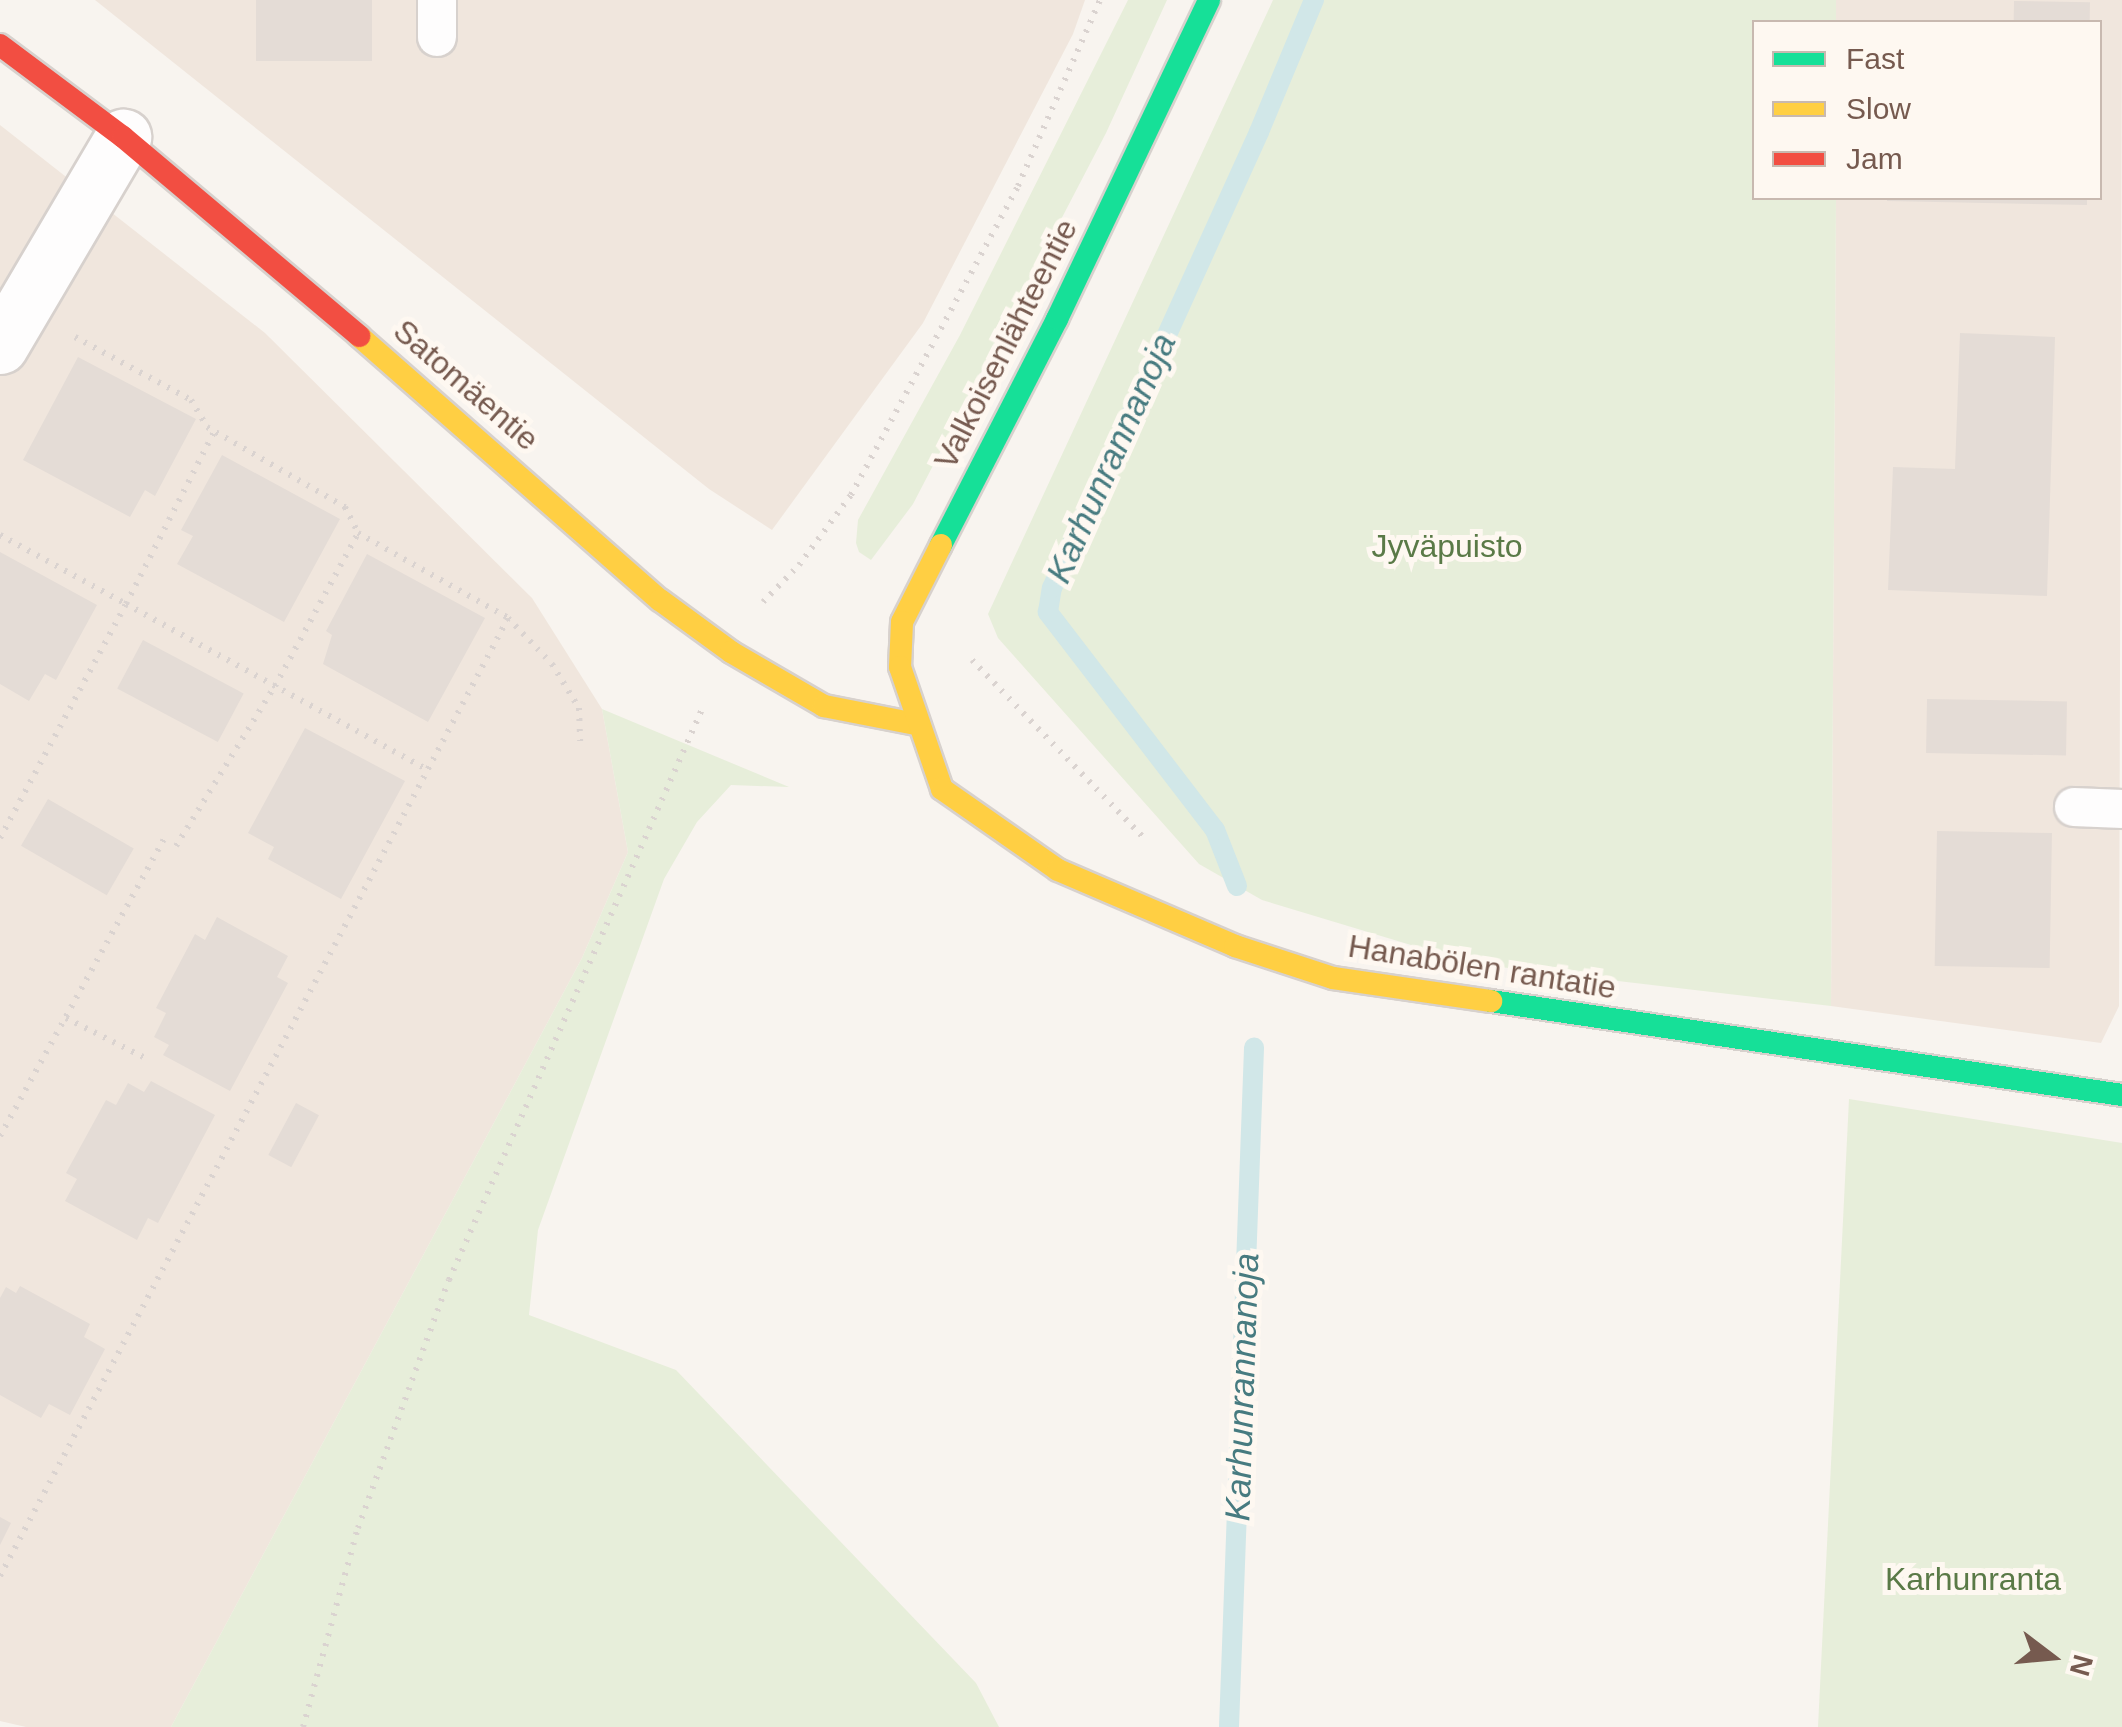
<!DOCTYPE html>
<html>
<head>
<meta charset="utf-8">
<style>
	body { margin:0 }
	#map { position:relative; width:2122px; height:1727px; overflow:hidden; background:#f8f4ef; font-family:Helvetica,sans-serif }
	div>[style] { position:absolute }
	.residential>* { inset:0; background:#f0e6dd }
	.green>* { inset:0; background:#e7eeda }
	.stream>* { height:20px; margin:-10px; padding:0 10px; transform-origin:10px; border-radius:10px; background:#d1e7e8 }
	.building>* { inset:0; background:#e4dcd6; transform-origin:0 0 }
	.path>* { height:6px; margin-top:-3px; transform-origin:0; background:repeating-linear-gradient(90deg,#dad3d0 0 2.5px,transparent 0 10.5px) }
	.roads { filter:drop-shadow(2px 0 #d7d1cd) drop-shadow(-2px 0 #d7d1cd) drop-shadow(0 2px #d7d1cd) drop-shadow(0 -2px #d7d1cd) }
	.lane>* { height:38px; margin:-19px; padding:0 19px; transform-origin:19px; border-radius:19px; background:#fefdfd }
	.street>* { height:55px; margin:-27.5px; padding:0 27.5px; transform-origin:27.5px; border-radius:27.5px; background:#fefdfd }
	.fast>* { height:22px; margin:-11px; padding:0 11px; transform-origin:11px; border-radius:11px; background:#16e098 }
	.slow>* { height:22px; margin:-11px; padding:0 11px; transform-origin:11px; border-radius:11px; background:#ffcf43 }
	.jam>* { height:22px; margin:-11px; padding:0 11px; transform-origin:11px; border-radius:11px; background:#f24e42 }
	span { translate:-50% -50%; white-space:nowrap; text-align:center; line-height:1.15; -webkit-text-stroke:10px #fef8f1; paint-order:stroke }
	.street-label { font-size:32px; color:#765a4f }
	.park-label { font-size:32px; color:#5a7a47 }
	.water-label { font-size:35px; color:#477b80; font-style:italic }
	.legend { position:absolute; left:1752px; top:20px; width:350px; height:180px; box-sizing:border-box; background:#fef8f1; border:2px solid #c8b9b0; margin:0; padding:12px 18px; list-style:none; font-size:30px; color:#765a4f }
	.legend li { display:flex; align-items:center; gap:20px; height:50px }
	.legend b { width:50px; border:2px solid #c8b9b0 }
	.north { position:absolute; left:2002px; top:1607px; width:100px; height:100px; -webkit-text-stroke:8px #fef8f1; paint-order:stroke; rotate:106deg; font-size:28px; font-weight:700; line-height:40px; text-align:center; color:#765a4f }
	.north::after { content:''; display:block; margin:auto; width:35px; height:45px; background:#765a4f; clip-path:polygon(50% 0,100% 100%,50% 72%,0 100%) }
</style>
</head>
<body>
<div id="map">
	<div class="residential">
		<i style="clip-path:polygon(95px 0,1085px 0,1073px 34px,923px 323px,772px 530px,709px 489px)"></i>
		<i style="clip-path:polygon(1836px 0,2122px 0,2119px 1006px,2101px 1043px,1831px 1006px,1836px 198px,2100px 198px,2100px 22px,1836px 22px)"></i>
		<i style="clip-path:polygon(0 125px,265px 333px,532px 598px,602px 709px,628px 852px,582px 958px,171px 1727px,26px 1727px,0 1721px)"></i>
	</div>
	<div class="green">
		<i style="clip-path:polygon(1128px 0,1167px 0,1106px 133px,913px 504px,871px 560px,859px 552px,856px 543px,858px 520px,960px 335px)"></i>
		<i style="clip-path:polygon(1273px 0,1836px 0,1836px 22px,1754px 22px,1754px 198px,1836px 198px,1831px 1006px,1474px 964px,1262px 900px,1199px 864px,998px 638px,988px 614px)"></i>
		<i style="clip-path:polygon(602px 709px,789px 787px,731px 785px,697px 822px,664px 879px,538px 1230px,529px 1315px,676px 1370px,976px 1683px,999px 1727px,171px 1727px,582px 958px,628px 852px)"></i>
		<i style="clip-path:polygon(1849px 1099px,2122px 1143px,2122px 1727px,1818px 1727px)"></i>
	</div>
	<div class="stream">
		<i style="left:1237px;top:886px;width:60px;rotate:-111.4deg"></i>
		<i style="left:1215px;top:830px;width:275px;rotate:-127.5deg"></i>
		<i style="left:1048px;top:612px;width:24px;rotate:-81deg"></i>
		<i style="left:1052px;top:588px;width:501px;rotate:-65.58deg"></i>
		<i style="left:1259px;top:132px;width:143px;rotate:-67.4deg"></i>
		<i style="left:1229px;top:1727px;width:680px;rotate:-87.89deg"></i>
	</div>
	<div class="building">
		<i style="left:256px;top:0;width:116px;height:61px"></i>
		<i style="left:2014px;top:1px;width:76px;height:21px;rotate:1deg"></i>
		<i style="clip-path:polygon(1887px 198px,2087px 198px,2087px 205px,1887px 201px)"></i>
		<i style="clip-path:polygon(1960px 333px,2055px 337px,2047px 596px,1888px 590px,1893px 467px,1955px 469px)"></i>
		<i style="clip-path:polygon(78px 357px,196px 419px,155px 496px,145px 490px,130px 517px,23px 460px)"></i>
		<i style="clip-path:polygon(222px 455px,340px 519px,284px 622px,177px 564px,193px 536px,181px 530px)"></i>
		<i style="clip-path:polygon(0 552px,97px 605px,56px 680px,45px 674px,29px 701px,0 684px)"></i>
		<i style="clip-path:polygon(367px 554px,485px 618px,428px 722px,323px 664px,332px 635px,326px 631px)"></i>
		<i style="left:143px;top:640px;width:114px;height:55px;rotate:28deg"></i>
		<i style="left:1927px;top:699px;width:140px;height:54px;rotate:1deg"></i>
		<i style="clip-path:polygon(305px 728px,405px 781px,341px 899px,268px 859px,274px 847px,248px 833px)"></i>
		<i style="left:48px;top:799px;width:99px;height:54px;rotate:30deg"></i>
		<i style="left:1937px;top:831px;width:115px;height:135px;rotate:1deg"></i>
		<i style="clip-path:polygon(217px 917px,288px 956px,277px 977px,288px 983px,230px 1091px,163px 1055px,169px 1045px,154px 1037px,166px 1013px,156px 1008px,195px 934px,205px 940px)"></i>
		<i style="clip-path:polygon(151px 1081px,215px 1115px,158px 1223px,148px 1218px,137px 1240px,65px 1201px,77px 1179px,66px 1173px,106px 1100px,116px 1105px,128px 1083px,144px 1092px)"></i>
		<i style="left:296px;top:1103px;width:26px;height:59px;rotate:28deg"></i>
		<i style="clip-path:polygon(20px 1286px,90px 1324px,84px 1337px,105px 1349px,70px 1415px,49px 1404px,41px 1418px,0 1395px,0 1298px,6px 1287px,16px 1293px)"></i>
		<i style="clip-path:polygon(0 1517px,11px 1523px,0 1545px)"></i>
	</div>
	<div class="path">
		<i style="left:75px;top:337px;width:132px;rotate:28.5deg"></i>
		<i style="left:191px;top:400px;width:31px;rotate:59deg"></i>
		<i style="left:207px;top:427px;width:160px;rotate:30.1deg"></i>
		<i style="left:345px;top:507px;width:29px;rotate:63deg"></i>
		<i style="left:358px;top:533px;width:172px;rotate:29.5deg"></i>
		<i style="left:0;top:535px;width:144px;rotate:28.7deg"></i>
		<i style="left:126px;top:604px;width:193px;rotate:-62.9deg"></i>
		<i style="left:763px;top:602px;width:52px;rotate:-45.8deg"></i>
		<i style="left:799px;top:565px;width:87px;rotate:-53.4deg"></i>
		<i style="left:851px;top:495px;width:351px;rotate:-61.6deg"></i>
		<i style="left:1018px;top:186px;width:203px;rotate:-66.2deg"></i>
		<i style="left:972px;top:660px;width:248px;rotate:46deg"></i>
		<i style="left:0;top:838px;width:266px;rotate:-61.7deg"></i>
		<i style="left:126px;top:604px;width:345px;rotate:28.8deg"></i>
		<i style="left:176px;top:846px;width:188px;rotate:-58.3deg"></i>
		<i style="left:275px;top:686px;width:174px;rotate:-61.5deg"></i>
		<i style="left:66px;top:1018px;width:93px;rotate:26.8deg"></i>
		<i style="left:0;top:1136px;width:339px;rotate:-61.1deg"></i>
		<i style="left:0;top:1576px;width:1084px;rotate:-62.06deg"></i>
		<i style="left:508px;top:618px;width:64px;rotate:46.3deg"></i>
		<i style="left:552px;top:664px;width:52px;rotate:58.5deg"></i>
		<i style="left:579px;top:708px;width:33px;rotate:88deg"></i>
		<i style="left:303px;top:1727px;width:206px;rotate:-74.6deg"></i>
		<i style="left:358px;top:1528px;width:264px;rotate:-69.9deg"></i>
		<i style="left:449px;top:1280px;width:627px;rotate:-66.09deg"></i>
	</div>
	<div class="roads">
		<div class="lane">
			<i style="left:437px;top:37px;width:37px;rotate:-90deg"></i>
			<i style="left:2074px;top:807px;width:48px;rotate:2.4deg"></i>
		</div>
		<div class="street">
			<i style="left:0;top:346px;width:243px;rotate:-59.5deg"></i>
		</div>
		<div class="fast">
			<i style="left:941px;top:545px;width:254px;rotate:-62.8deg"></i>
			<i style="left:1057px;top:319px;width:353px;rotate:-64.5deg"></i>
			<i style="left:1491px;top:1001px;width:638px;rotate:8.47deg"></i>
		</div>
		<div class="slow">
			<i style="left:359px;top:336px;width:400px;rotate:41.3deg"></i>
			<i style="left:660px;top:600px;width:88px;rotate:36.2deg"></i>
			<i style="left:731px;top:652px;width:108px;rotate:30.1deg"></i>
			<i style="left:824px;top:706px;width:94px;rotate:11.1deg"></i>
			<i style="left:941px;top:545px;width:86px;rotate:116.9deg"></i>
			<i style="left:902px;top:622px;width:45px;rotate:92.5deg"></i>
			<i style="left:900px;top:667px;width:129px;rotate:71deg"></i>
			<i style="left:942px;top:789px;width:141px;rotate:34.9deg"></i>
			<i style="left:1058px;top:870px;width:193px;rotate:23.2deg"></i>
			<i style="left:1235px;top:946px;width:103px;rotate:18.1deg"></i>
			<i style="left:1333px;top:978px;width:160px;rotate:8.3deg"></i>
		</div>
		<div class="jam">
			<i style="left:0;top:45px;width:154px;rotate:36.8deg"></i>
			<i style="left:123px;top:137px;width:309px;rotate:40.1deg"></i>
		</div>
	</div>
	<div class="street-label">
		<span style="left:1006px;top:344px;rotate:-63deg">Valkoisenlähteentie</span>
		<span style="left:466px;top:385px;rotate:41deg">Satomäentie</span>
		<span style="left:1482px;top:967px;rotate:9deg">Hanabölen rantatie</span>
	</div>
	<div class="park-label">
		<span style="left:1447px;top:546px">Jyväpuisto</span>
		<span style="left:1973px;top:1579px">Karhunranta</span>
	</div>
	<div class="water-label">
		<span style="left:1111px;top:458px;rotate:-66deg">Karhunrannanoja</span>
		<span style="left:1242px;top:1387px;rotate:-88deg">Karhunrannanoja</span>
	</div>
	<ul class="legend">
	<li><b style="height:12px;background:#16e098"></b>Fast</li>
	<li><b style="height:12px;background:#ffcf43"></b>Slow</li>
	<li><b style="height:12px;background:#f24e42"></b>Jam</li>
	</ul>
	<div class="north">N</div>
</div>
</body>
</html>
